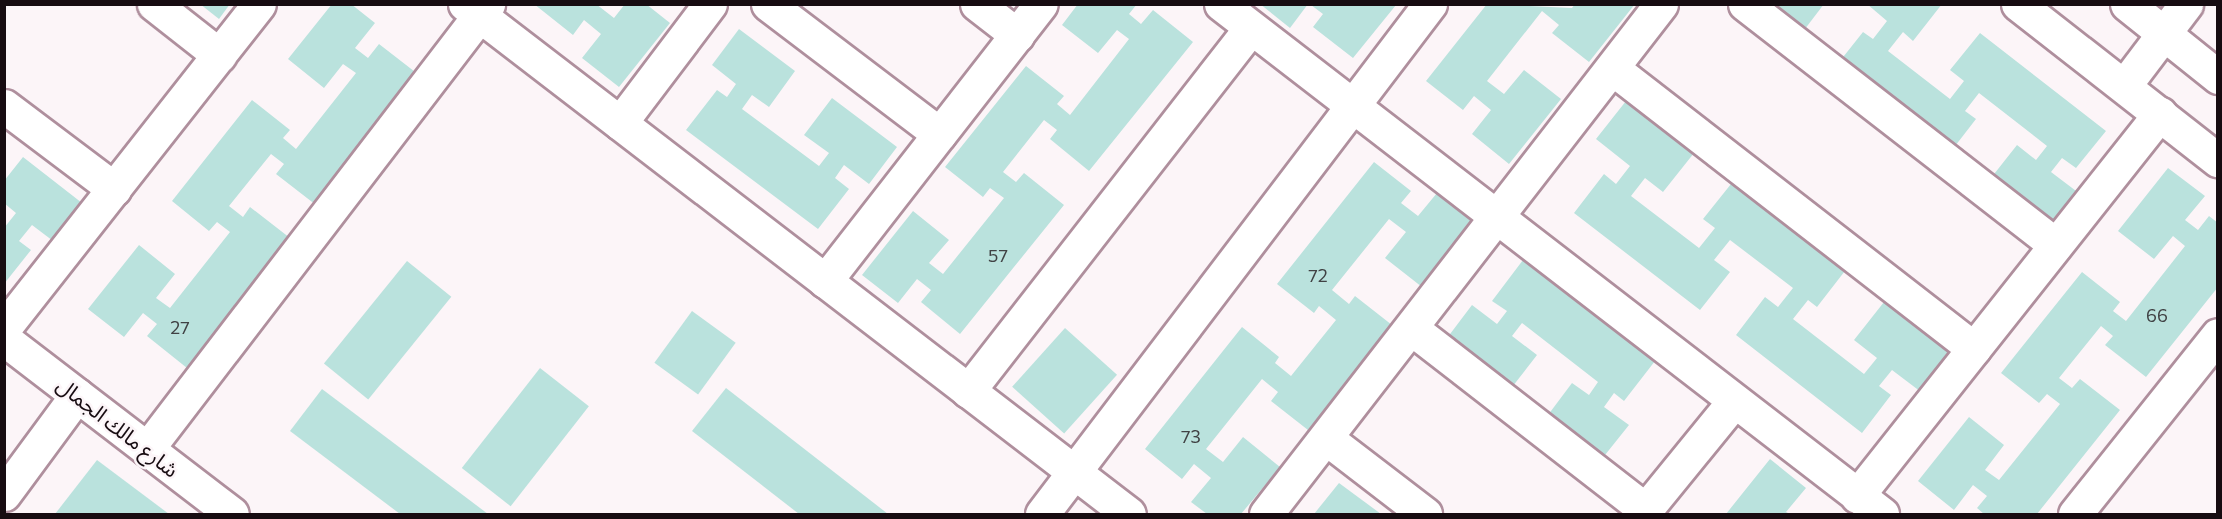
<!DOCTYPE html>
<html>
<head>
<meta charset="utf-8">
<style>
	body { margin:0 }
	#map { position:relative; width:2222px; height:519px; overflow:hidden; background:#fcf5f8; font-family:Commissioner,"Noto Sans Arabic",sans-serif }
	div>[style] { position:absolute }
	.building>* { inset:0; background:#bae2dd; transform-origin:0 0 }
	.roads { filter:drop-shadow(2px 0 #af8f9d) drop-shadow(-2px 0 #af8f9d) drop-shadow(0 2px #af8f9d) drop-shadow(0 -2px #af8f9d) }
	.street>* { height:33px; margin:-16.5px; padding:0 16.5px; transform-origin:16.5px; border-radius:16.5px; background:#fff }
	.secondary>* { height:33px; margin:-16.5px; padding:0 16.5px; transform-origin:16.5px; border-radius:16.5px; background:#fff }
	span { translate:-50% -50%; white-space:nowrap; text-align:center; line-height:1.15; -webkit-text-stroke:5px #fcf5f8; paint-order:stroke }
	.number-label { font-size:18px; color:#404244 }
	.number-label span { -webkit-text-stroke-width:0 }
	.street-label { font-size:21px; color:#170c11 }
	.frame { position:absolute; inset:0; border:6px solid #170c11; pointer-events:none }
</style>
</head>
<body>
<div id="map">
	<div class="building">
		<i style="clip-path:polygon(200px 4px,230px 4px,219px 19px)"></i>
		<i style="clip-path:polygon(332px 4px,351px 4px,375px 23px,355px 48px,368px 58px,379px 44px,419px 75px,316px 205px,276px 174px,284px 164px,271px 154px,229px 206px,243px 217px,250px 207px,290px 238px,187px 368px,147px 336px,157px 324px,143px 313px,124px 337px,88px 309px,139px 245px,175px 274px,156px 298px,170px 308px,230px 232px,217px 222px,209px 231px,172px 201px,252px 100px,290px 130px,283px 138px,296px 149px,356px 73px,343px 64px,324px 88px,288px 59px)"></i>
		<i style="clip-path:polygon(534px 4px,596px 4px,614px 18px,625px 4px,646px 4px,670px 23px,619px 87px,582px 58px,601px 34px,584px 20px,573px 35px)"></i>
		<i style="clip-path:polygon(1078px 4px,1137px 4px,1129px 14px,1141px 24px,1153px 10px,1193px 42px,1089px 171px,1050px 139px,1057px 130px,1044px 120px,1003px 172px,1016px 182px,1024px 173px,1064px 205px,960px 334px,921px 302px,931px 290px,917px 279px,898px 303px,862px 275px,913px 211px,949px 240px,929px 263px,943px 274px,1004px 198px,990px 188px,983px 197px,945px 167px,1026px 66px,1064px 96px,1057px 104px,1070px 115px,1129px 39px,1117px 30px,1098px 53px,1062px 25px)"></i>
		<i style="clip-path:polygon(1260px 4px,1308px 4px,1290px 28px)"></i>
		<i style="clip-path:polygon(1487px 4px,1572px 8px,1575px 4px,1635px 4px,1589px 62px,1552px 33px,1559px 25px,1542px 11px,1487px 81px,1504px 94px,1524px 70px,1561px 99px,1509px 164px,1472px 134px,1491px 110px,1474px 96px,1463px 110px,1426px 81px)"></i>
		<i style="clip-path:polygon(1747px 4px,1824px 4px,1795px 42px)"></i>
		<i style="clip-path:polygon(1867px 4px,1942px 4px,1913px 41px,1903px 32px,1888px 51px,1950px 99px,1964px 81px,1950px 70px,1980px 33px,2106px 131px,2076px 168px,2062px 158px,2051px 172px,2084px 197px,2054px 236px,1987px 183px,2017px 145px,2036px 160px,2047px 146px,1979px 93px,1965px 111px,1976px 119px,1945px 159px,1832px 71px,1863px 32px,1873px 39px,1887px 21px)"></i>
		<i style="clip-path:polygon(1311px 5px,1396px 5px,1353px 58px,1313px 27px,1323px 14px)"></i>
		<i style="clip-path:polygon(739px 29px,795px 71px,769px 107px,752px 95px,742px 109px,819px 166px,829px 153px,804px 135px,832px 98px,897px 147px,869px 184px,844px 165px,835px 178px,849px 189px,818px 229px,686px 130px,717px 90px,727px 97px,736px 84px,712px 65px)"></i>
		<i style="clip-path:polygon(1626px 101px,1694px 153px,1663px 192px,1645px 178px,1631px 196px,1699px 248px,1715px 228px,1703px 219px,1735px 179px,1848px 267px,1817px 307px,1808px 300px,1793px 319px,1864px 374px,1877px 358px,1854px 340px,1884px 302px,1951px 354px,1921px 392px,1892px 370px,1879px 386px,1891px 395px,1862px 433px,1736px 335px,1765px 297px,1778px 307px,1793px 288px,1730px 240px,1714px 260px,1730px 272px,1700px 310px,1574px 213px,1604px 174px,1616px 184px,1630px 166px,1596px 139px)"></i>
		<i style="clip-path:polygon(23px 157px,91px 210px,61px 247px,32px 225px,19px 241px,31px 250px,4px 284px,4px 228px,16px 213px,4px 203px,4px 181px)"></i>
		<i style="clip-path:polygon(1374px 162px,1411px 191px,1401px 203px,1418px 216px,1437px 193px,1474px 222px,1422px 287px,1385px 258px,1406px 232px,1389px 219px,1332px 290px,1349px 304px,1355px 296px,1392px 325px,1308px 430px,1271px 401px,1278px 392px,1262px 379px,1206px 449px,1223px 462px,1243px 437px,1280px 467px,1241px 514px,1207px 514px,1191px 502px,1211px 478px,1194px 464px,1182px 479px,1145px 449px,1242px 327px,1279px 357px,1275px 363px,1291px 376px,1336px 320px,1319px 306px,1314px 313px,1277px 284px)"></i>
		<i style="clip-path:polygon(2168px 168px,2205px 196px,2185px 220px,2198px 230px,2209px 216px,2218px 223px,2218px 287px,2146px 377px,2105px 345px,2113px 336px,2101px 326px,2059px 378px,2072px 388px,2080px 379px,2120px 410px,2037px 514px,1984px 514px,1977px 508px,1987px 496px,1973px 485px,1954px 510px,1918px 481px,1969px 417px,2004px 445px,1985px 470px,1999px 480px,2060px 404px,2047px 394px,2039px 403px,2001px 373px,2082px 272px,2120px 302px,2113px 311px,2126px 321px,2185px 246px,2173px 236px,2154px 259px,2118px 231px)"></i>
		<i style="clip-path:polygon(1523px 260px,1655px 361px,1624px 401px,1614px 393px,1604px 407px,1629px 425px,1601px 460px,1545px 419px,1572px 383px,1589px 395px,1598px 382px,1522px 323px,1512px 336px,1537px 355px,1509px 391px,1444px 342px,1472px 305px,1497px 324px,1507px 311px,1492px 301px)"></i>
		<i style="left:407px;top:261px;width:57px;height:132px;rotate:39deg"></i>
		<i style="left:692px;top:311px;width:54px;height:64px;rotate:36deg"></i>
		<i style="left:1065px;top:328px;width:70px;height:79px;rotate:42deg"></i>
		<i style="left:540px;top:368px;width:62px;height:127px;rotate:38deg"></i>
		<i style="clip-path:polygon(726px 388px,888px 514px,799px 514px,692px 431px)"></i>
		<i style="clip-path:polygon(322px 389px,488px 514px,400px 514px,290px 431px)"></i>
		<i style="clip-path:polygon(1770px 459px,1806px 488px,1786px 512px,1790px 514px,1726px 514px)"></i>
		<i style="clip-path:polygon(97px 460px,169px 514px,55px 514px)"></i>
		<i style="clip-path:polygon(1339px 483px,1381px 514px,1314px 514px)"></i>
	</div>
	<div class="roads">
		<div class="street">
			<i style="left:154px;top:4px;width:83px;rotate:38.1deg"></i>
			<i style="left:465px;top:4px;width:837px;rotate:37.53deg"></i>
			<i style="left:768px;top:4px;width:215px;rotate:37.2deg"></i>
			<i style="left:977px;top:4px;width:51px;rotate:37.8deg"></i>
			<i style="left:1221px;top:4px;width:835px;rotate:37.65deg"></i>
			<i style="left:1745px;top:4px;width:393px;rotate:37.8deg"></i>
			<i style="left:1612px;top:68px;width:458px;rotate:37.8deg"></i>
			<i style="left:2124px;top:86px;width:103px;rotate:-52.9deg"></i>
			<i style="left:4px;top:106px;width:138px;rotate:37deg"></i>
			<i style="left:620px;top:123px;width:149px;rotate:-52.9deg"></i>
			<i style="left:825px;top:281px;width:351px;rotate:-52.1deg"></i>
			<i style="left:4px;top:328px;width:412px;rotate:-51.8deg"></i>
			<i style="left:1411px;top:328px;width:297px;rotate:37.8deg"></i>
			<i style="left:4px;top:339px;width:287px;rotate:37.5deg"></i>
			<i style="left:968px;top:391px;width:460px;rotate:-52.1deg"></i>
			<i style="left:1326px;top:438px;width:125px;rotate:37.5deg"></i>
			<i style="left:147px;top:449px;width:561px;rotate:-52.54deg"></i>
			<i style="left:4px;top:494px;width:123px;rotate:-53.6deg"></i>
			<i style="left:1857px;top:496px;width:488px;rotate:-51.6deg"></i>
			<i style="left:1042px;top:514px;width:641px;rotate:-52.74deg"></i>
			<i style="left:1266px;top:514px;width:645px;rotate:-52.24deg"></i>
			<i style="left:1642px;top:514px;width:146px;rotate:-50.8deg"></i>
			<i style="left:2075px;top:514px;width:229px;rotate:-51.4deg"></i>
		</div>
		<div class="secondary">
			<i style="left:2018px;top:4px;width:254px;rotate:38deg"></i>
			<i style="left:2127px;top:4px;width:117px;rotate:38.7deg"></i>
		</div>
	</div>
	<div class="number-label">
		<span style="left:998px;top:255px">57</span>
		<span style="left:1318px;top:275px">72</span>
		<span style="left:2157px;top:315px">66</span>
		<span style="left:180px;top:327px">27</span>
		<span style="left:1191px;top:436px">73</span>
	</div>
	<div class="street-label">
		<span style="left:118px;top:427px;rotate:38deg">شارع مالك الجمال</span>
	</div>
	<div class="frame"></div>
</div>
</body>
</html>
